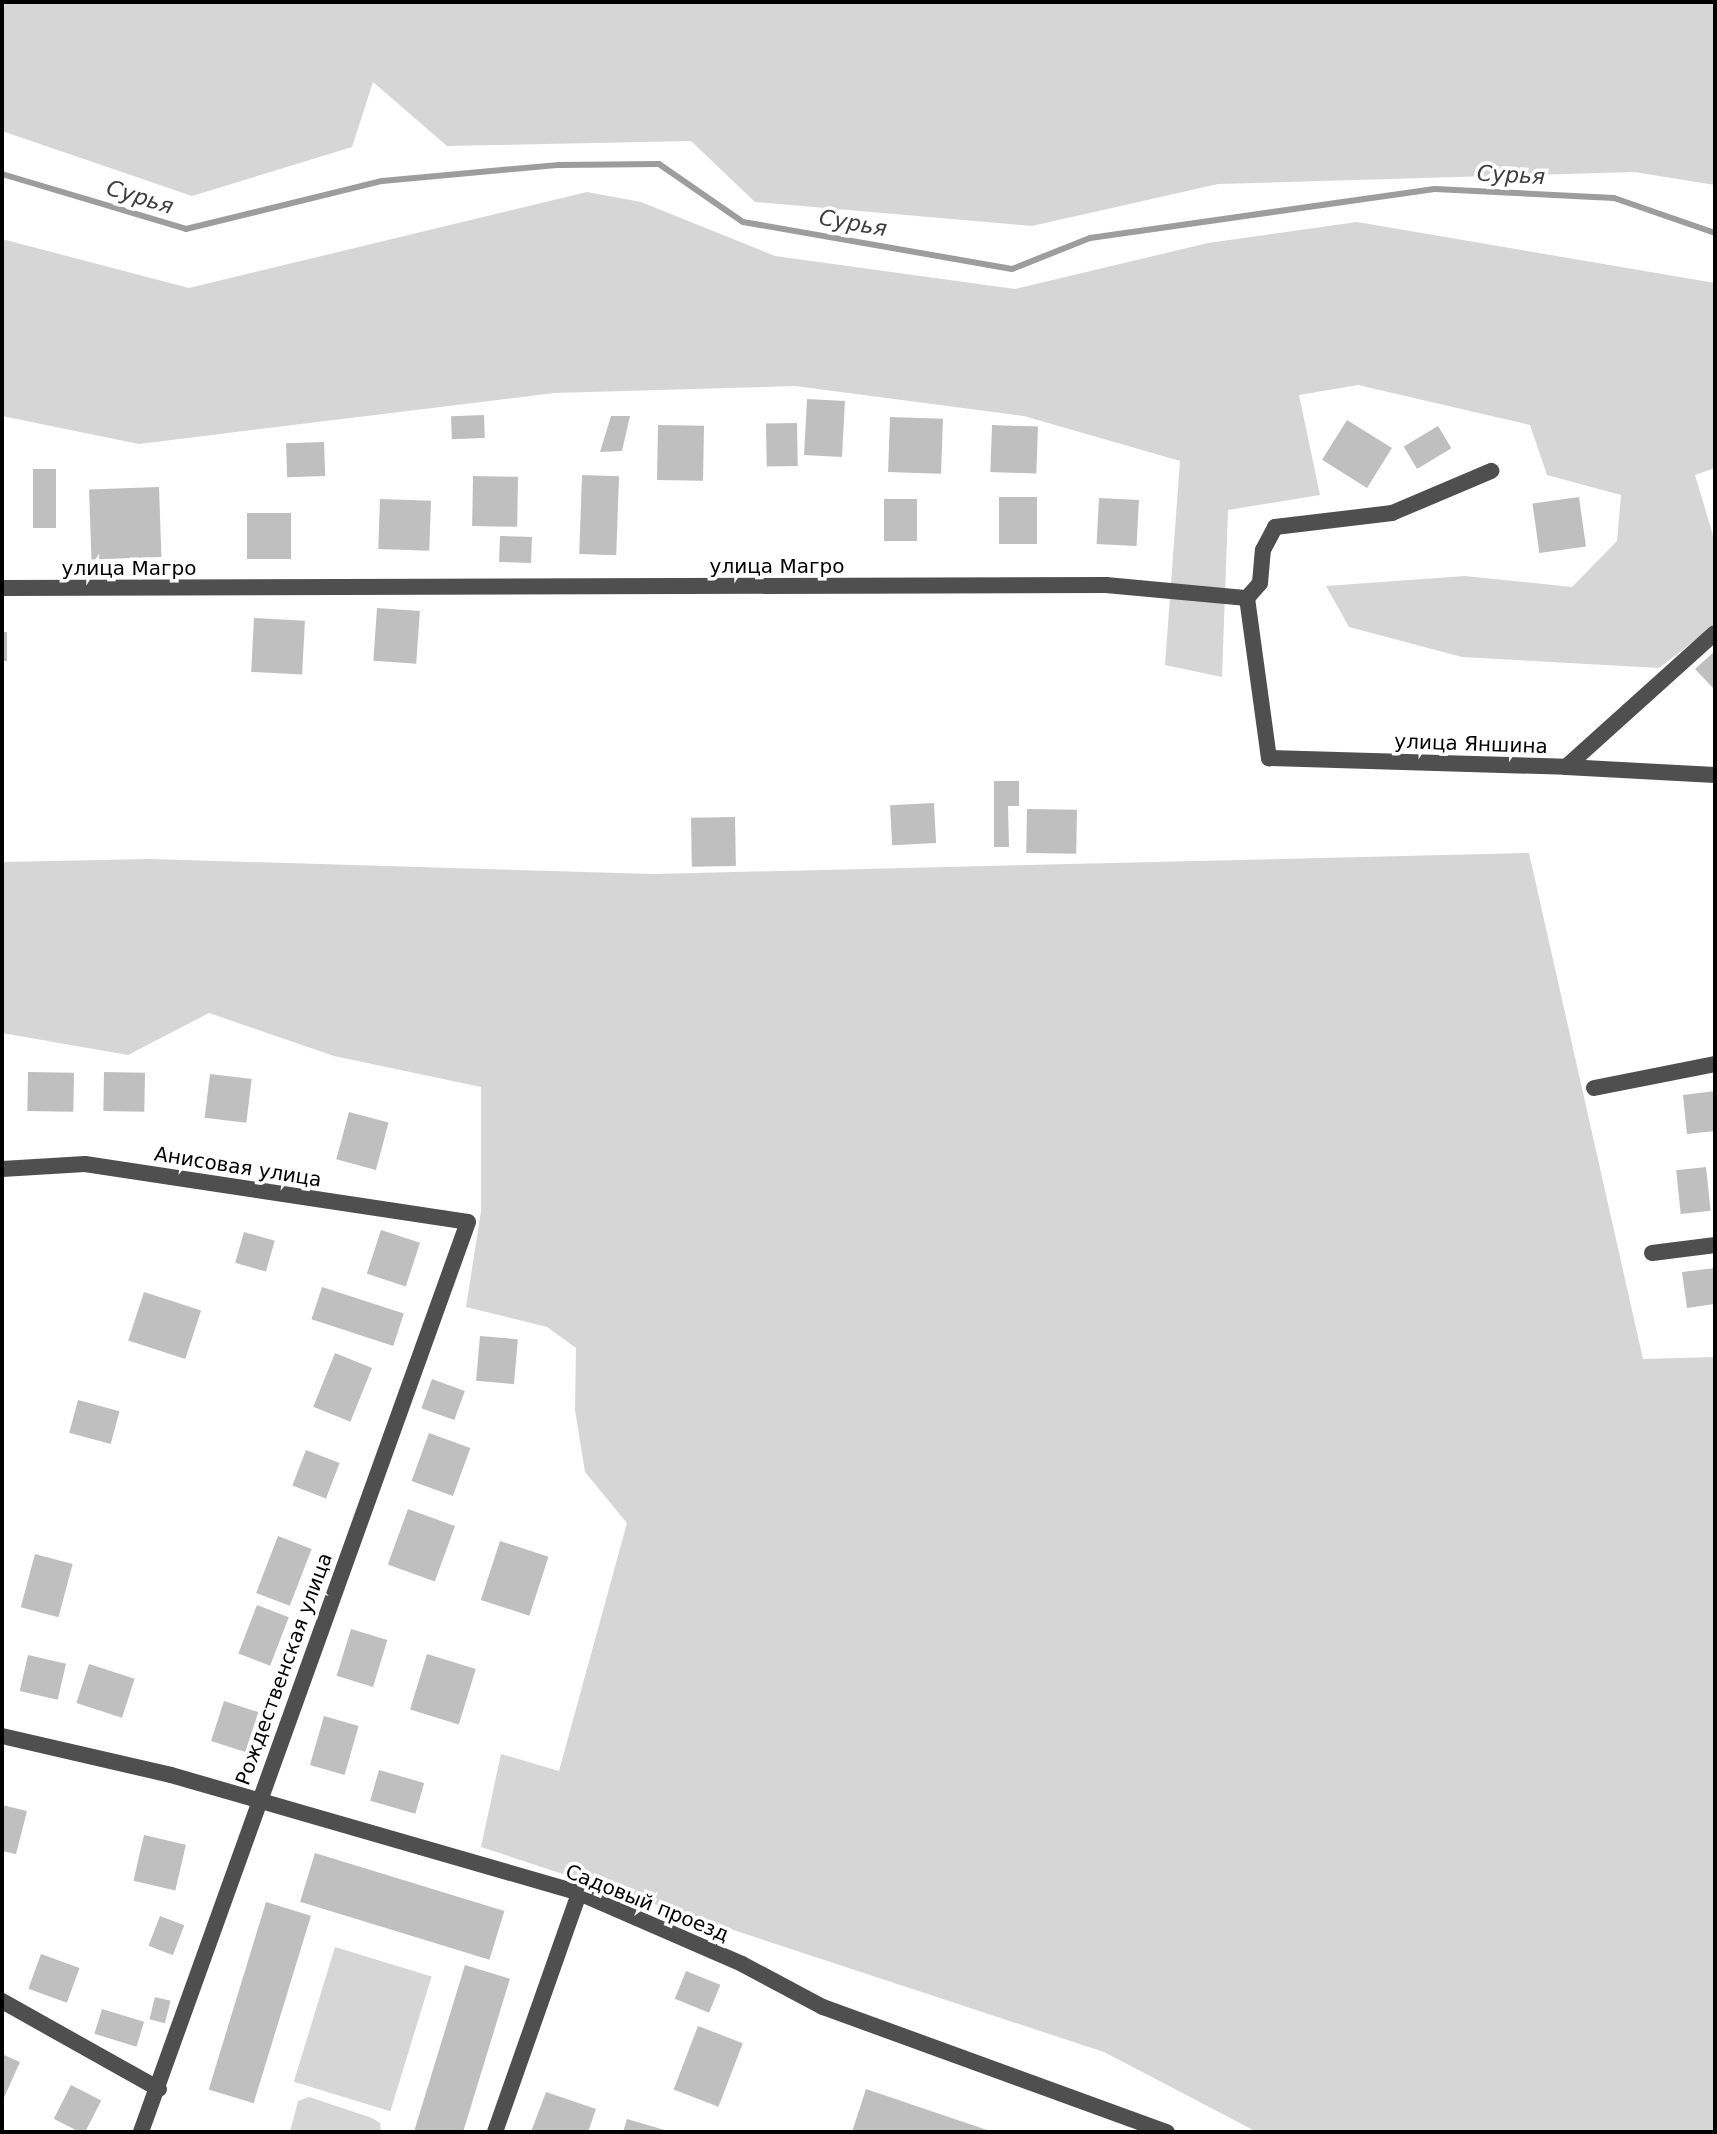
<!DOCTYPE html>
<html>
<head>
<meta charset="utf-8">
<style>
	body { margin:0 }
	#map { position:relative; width:1717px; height:2134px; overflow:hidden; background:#fff; font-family:"DejaVu Sans",sans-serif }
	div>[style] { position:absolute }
	.green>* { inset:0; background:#d6d6d6; transform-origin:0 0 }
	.stream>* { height:6px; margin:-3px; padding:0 3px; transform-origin:3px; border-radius:3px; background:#9d9d9d }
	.building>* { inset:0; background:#bfbfbf; transform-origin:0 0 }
	.street>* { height:16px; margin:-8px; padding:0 8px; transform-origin:8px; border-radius:8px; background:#4f4f4f }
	span { translate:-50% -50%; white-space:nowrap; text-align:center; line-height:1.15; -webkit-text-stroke:7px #fff; paint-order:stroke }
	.street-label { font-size:20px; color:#000 }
	.water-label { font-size:22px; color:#3e3e3e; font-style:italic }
	.frame { position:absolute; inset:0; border:4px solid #000; pointer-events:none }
</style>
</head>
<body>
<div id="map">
	<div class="green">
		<i style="clip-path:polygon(2px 2px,1715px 2px,1715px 185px,1634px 172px,1218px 184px,1032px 226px,755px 202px,691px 141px,447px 146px,373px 82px,352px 147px,192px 196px,2px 131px)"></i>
		<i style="clip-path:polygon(587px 192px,641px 202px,775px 256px,1015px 289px,1208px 243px,1357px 222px,1715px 283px,1715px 468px,1695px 475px,1715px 542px,1715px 625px,1659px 668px,1462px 657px,1349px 627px,1326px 586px,1465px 576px,1572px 587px,1617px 541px,1621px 495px,1547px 475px,1530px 425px,1358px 385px,1299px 395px,1320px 495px,1228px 510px,1222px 677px,1165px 665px,1180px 461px,1024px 416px,795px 386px,554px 393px,139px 444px,2px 416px,2px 239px,189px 288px)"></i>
		<i style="clip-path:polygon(1529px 853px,1643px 1359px,1715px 1357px,1715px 2132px,1257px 2132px,1104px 2052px,481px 1847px,501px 1754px,559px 1771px,627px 1523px,585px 1472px,575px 1410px,576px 1348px,547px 1327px,466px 1307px,481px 1211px,481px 1087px,334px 1056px,209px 1013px,128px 1055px,2px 1033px,2px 862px,151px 859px,653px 874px)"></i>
		<i style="left:335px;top:1947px;width:101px;height:141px;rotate:17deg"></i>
		<i style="clip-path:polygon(309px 2097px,372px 2118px,380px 2123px,381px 2132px,290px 2132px,298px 2101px)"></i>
	</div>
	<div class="stream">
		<i style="left:2px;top:174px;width:192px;rotate:16.6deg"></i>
		<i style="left:186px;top:229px;width:202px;rotate:-13.8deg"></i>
		<i style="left:382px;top:181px;width:178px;rotate:-5.2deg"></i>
		<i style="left:559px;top:165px;width:100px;rotate:-0.6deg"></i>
		<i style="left:659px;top:164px;width:102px;rotate:34.6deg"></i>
		<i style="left:743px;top:222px;width:273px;rotate:9.9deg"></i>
		<i style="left:1012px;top:269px;width:84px;rotate:-21.7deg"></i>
		<i style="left:1090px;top:238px;width:348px;rotate:-8.1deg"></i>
		<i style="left:1435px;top:189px;width:179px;rotate:2.9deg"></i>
		<i style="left:1614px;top:198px;width:107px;rotate:19.1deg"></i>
	</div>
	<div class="building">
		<i style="left:807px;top:399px;width:38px;height:56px;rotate:3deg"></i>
		<i style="left:484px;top:415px;width:23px;height:33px;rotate:88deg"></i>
		<i style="clip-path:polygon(611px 416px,630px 416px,622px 451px,600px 452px)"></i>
		<i style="left:890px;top:417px;width:53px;height:55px;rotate:2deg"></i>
		<i style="left:1347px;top:420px;width:53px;height:47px;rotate:32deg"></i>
		<i style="left:797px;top:423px;width:43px;height:31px;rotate:89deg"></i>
		<i style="left:658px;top:425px;width:46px;height:55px;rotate:1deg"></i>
		<i style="left:992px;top:425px;width:46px;height:47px;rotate:2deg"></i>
		<i style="left:1438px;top:426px;width:26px;height:40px;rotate:59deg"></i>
		<i style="left:324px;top:442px;width:34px;height:38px;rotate:88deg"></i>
		<i style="left:33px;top:469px;width:23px;height:59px"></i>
		<i style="left:582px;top:475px;width:37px;height:79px;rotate:2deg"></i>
		<i style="left:473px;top:476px;width:45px;height:50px;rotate:1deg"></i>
		<i style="left:159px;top:487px;width:70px;height:70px;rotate:88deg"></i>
		<i style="left:999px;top:497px;width:38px;height:47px"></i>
		<i style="left:1579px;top:497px;width:50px;height:47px;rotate:82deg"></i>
		<i style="left:1099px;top:498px;width:40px;height:46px;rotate:3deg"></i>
		<i style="left:380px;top:499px;width:51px;height:50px;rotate:2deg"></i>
		<i style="left:884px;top:499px;width:33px;height:42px"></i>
		<i style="left:247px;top:513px;width:44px;height:46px"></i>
		<i style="left:500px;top:536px;width:32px;height:26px;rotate:2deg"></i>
		<i style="left:377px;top:608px;width:43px;height:53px;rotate:4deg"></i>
		<i style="left:254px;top:618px;width:51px;height:54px;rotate:3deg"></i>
		<i style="left:2px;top:632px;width:5px;height:29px"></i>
		<i style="clip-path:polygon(1715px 651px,1715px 686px,1713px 688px,1695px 669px)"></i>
		<i style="clip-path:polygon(994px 781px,1019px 781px,1019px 806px,1008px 806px,1009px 847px,994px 847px)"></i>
		<i style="left:934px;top:803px;width:40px;height:44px;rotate:87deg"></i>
		<i style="left:1027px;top:809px;width:50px;height:44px;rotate:1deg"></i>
		<i style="left:735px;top:817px;width:49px;height:44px;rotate:89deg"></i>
		<i style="left:28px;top:1072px;width:46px;height:39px;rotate:1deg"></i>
		<i style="left:104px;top:1072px;width:41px;height:39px;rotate:1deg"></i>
		<i style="left:210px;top:1074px;width:42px;height:44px;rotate:7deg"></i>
		<i style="clip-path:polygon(1715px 1091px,1715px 1131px,1687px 1134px,1683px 1095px)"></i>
		<i style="left:349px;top:1112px;width:41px;height:49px;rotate:15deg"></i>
		<i style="left:1706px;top:1167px;width:44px;height:30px;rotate:84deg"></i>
		<i style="left:381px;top:1230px;width:41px;height:46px;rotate:18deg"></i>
		<i style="left:244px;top:1232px;width:32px;height:32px;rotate:16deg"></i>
		<i style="clip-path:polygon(1715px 1268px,1715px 1304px,1687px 1308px,1682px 1272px)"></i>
		<i style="left:322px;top:1287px;width:86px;height:34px;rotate:18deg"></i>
		<i style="left:144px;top:1292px;width:60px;height:51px;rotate:18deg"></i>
		<i style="left:480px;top:1336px;width:38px;height:45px;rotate:5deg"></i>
		<i style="left:335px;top:1353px;width:40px;height:58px;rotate:22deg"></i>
		<i style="left:432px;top:1379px;width:35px;height:31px;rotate:20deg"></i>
		<i style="left:78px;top:1400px;width:43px;height:34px;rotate:15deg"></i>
		<i style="left:429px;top:1433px;width:44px;height:51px;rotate:20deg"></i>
		<i style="left:306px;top:1450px;width:36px;height:38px;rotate:21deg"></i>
		<i style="left:408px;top:1509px;width:50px;height:59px;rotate:20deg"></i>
		<i style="left:278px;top:1536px;width:36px;height:61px;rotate:21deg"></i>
		<i style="left:500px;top:1541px;width:51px;height:62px;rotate:18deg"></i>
		<i style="left:35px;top:1554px;width:39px;height:55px;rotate:15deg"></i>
		<i style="left:257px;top:1605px;width:34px;height:52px;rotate:21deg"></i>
		<i style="left:351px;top:1629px;width:38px;height:49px;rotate:17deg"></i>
		<i style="left:427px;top:1654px;width:51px;height:58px;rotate:17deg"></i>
		<i style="left:28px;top:1655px;width:39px;height:37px;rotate:13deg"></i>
		<i style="left:89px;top:1664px;width:48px;height:41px;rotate:18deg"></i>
		<i style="left:224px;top:1701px;width:36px;height:42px;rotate:18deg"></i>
		<i style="left:324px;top:1716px;width:36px;height:51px;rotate:16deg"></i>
		<i style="left:379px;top:1770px;width:47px;height:32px;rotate:16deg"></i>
		<i style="clip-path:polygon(2px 1805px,27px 1811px,16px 1854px,2px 1851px)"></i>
		<i style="left:144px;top:1835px;width:43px;height:47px;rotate:13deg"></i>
		<i style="left:315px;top:1853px;width:198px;height:51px;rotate:17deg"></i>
		<i style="left:266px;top:1902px;width:47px;height:196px;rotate:17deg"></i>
		<i style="left:160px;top:1916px;width:26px;height:32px;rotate:21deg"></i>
		<i style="left:41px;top:1954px;width:41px;height:37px;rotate:20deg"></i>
		<i style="left:465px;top:1965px;width:47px;height:175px;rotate:17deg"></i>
		<i style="left:686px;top:1971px;width:37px;height:30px;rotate:22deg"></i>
		<i style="left:155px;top:1997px;width:16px;height:23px;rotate:14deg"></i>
		<i style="left:102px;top:2009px;width:44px;height:26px;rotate:17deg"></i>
		<i style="left:698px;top:2026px;width:48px;height:68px;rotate:21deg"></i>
		<i style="clip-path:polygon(2px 2054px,20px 2062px,2px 2102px)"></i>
		<i style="left:71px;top:2085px;width:34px;height:38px;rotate:27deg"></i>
		<i style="clip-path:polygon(866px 2089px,990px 2131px,990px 2132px,852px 2132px)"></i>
		<i style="clip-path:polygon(546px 2092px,596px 2109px,588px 2132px,531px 2132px)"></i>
		<i style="clip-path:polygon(627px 2119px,668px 2131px,668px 2132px,623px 2132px)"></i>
	</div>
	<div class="street">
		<i style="left:2px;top:588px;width:1104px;rotate:-0.16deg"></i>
		<i style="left:1106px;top:585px;width:142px;rotate:5.3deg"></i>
		<i style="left:1247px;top:598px;width:20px;rotate:-49deg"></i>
		<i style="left:1260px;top:583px;width:33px;rotate:-85deg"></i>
		<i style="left:1263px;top:550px;width:26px;rotate:-62deg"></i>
		<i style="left:1275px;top:527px;width:118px;rotate:-6.8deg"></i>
		<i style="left:1392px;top:513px;width:108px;rotate:-23deg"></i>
		<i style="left:1247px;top:598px;width:162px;rotate:82.2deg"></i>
		<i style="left:1269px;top:758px;width:297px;rotate:1.7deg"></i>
		<i style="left:1566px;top:767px;width:200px;rotate:-42deg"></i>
		<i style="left:1566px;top:767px;width:149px;rotate:3.1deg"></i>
		<i style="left:1594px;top:1088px;width:123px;rotate:-11.2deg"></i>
		<i style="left:2px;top:1169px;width:83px;rotate:-3.4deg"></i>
		<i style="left:85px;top:1164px;width:387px;rotate:8.6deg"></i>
		<i style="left:468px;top:1222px;width:967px;rotate:109.77deg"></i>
		<i style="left:1652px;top:1253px;width:64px;rotate:-7.2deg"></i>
		<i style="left:2px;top:1736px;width:173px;rotate:13deg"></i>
		<i style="left:171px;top:1775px;width:425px;rotate:16.1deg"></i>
		<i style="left:579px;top:1893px;width:178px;rotate:23.5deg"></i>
		<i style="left:742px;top:1964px;width:92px;rotate:28deg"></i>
		<i style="left:823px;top:2007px;width:366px;rotate:20deg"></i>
		<i style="left:2px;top:2001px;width:180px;rotate:29.3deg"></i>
		<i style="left:495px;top:2132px;width:253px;rotate:-70.6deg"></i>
	</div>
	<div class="street-label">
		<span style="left:777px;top:566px">улица Магро</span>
		<span style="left:129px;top:568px">улица Магро</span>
		<span style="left:1471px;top:744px;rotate:2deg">улица Яншина</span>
		<span style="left:238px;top:1167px;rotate:9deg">Анисовая улица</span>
		<span style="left:284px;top:1669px;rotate:-70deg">Рождественская улица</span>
		<span style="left:647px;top:1903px;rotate:22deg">Садовый проезд</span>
	</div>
	<div class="water-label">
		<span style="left:1511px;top:175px;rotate:3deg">Сурья</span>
		<span style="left:140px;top:197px;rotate:17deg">Сурья</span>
		<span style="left:853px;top:223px;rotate:10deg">Сурья</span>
	</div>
	<div class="frame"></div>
</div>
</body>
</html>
